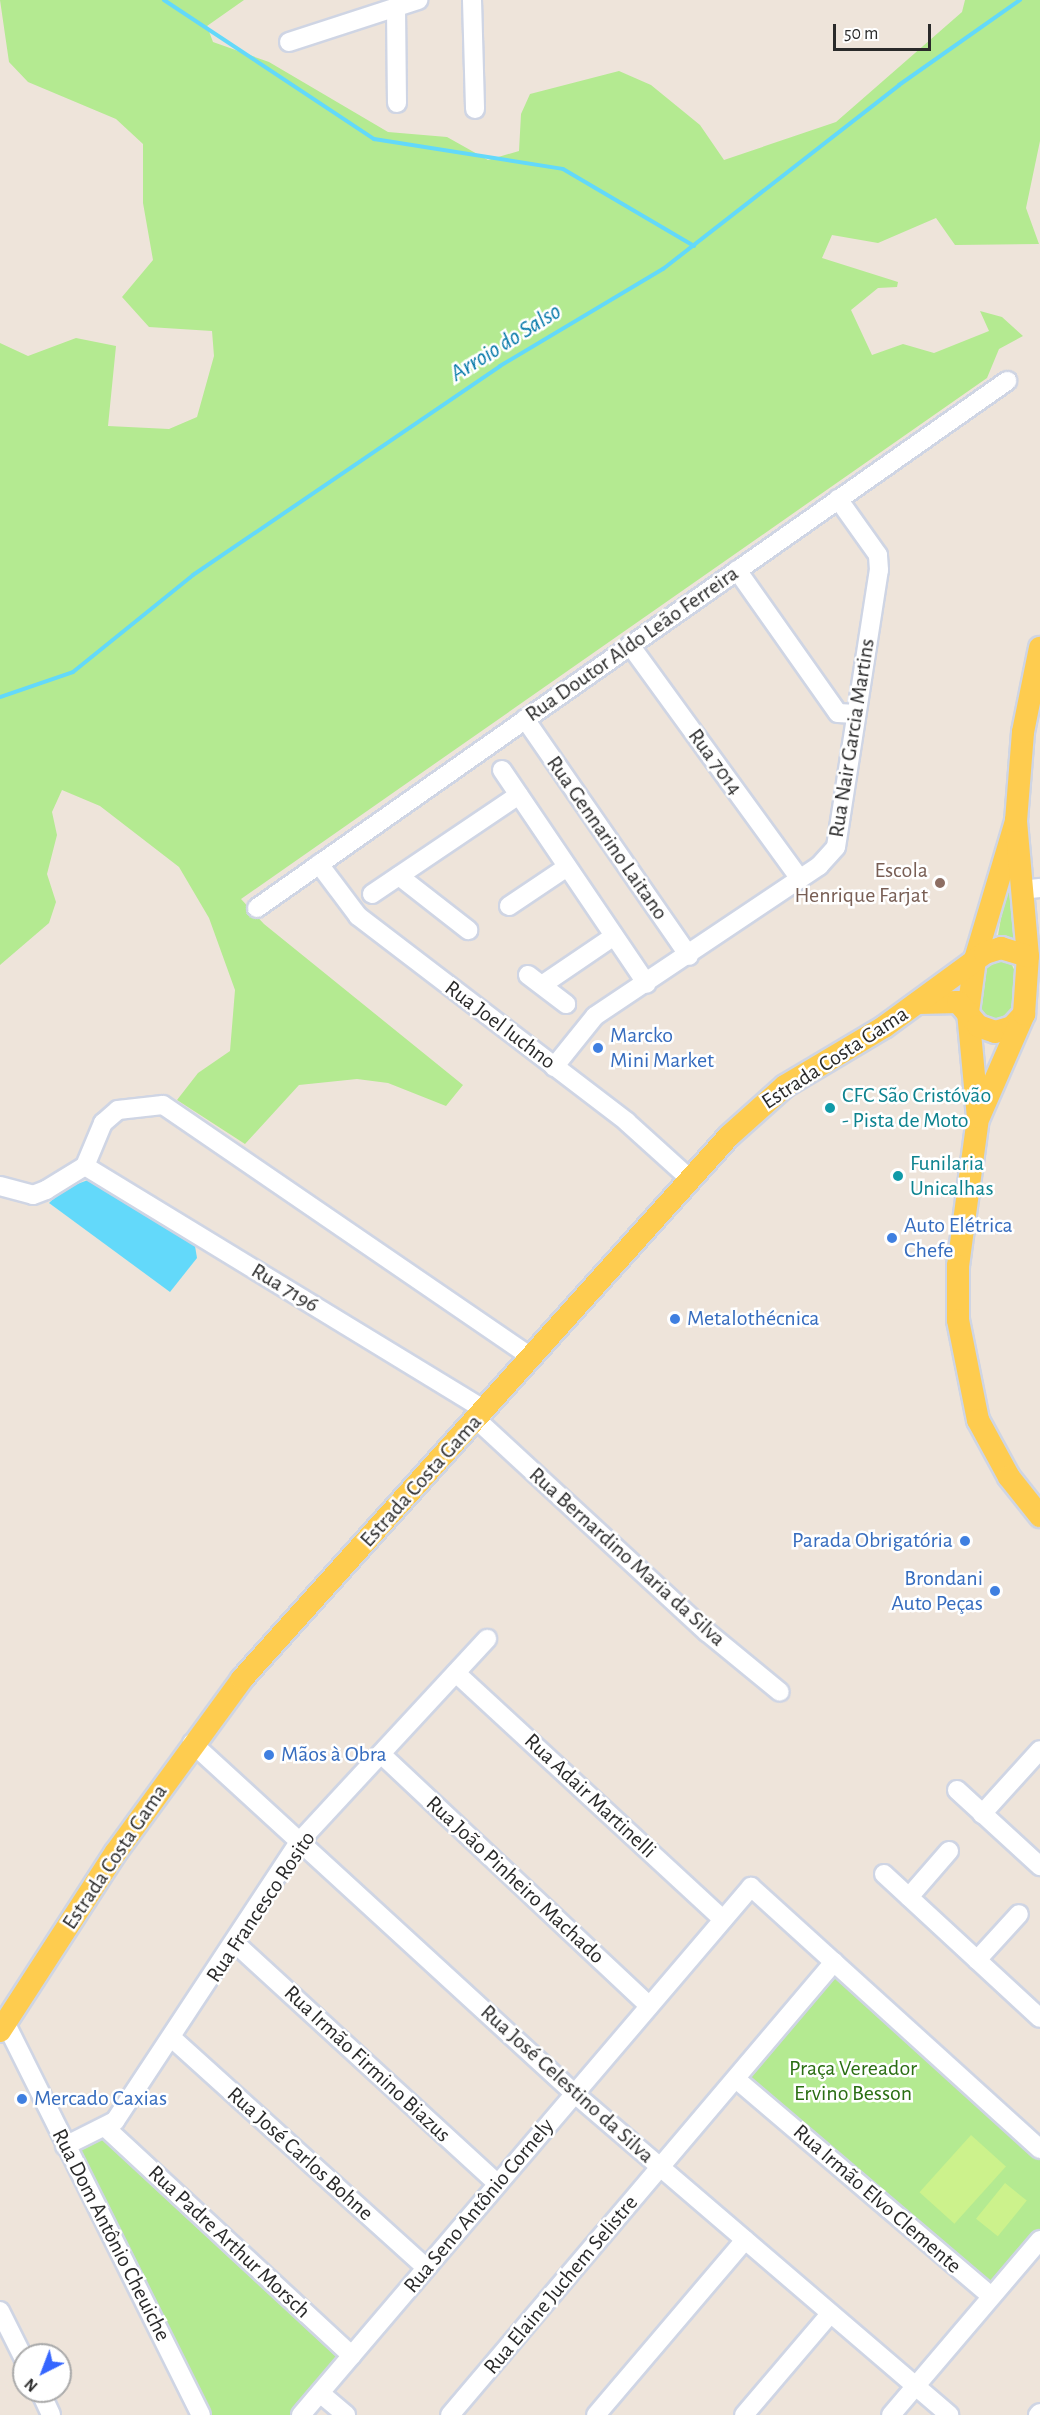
<!DOCTYPE html>
<html>
<head>
<meta charset="utf-8">
<style>
	body { margin:0 }
	#map { position:relative; width:1040px; height:2415px; overflow:hidden; background:#eee4da; font-family:"Alegreya Sans",sans-serif }
	div>[style] { position:absolute }
	.green>* { inset:0; background:#b4ea91 }
	.pitch>* { inset:0; background:#ccf28c; transform-origin:0 0 }
	.water>* { inset:0; background:#63d9fa }
	.stream>* { height:4px; margin:-2px; padding:0 2px; transform-origin:2px; border-radius:2px; background:#63d9fa }
	.roads { filter:drop-shadow(2px 0 #cfd5e4) drop-shadow(-2px 0 #cfd5e4) drop-shadow(0 2px #cfd5e4) drop-shadow(0 -2px #cfd5e4) }
	.minor>* { height:18px; margin:-9px; padding:0 9px; transform-origin:9px; border-radius:9px; background:#fff }
	.major>* { height:22px; margin:-11px; padding:0 11px; transform-origin:11px; border-radius:11px; background:#fecc4f }
	.dots>* { width:16px; height:16px; translate:-50% -50%; box-sizing:border-box; border:3px solid #fff; border-radius:50% }
	span { translate:-50% -50%; white-space:nowrap; text-align:center; line-height:1.15; -webkit-text-stroke:5px #fff; paint-order:stroke }
	.street-label { font-size:22px; color:#2a2a2a }
	.education-label { font-size:22px; color:#785e54 }
	.right { translate:-100% -50%; text-align:right }
	.shop-label { font-size:22px; color:#366cbe }
	.left { translate:0 -50%; text-align:left }
	.culture-label { font-size:22px; color:#0d838f }
	.park-label { font-size:22px; color:#2a6e13 }
	.water-label { font-size:24px; color:#0076a7; font-style:italic }
	.north { position:absolute; left:12px; top:2343px; width:60px; height:60px; box-sizing:border-box; background:#fff; border:2px solid #aaa; border-radius:50%; rotate:222deg; font-size:16px; font-weight:700; line-height:24px; text-align:center; color:#2a2a2a }
	.north::after { content:''; display:block; margin:auto; width:21px; height:27px; background:#3666ff; clip-path:polygon(50% 0,100% 100%,50% 72%,0 100%) }
	.scale { position:absolute; left:833px; top:24px; width:98px; height:27px; box-sizing:border-box; border:3px solid #2a2a2a; border-top:0; padding-left:8px; font-size:18px; line-height:21px; white-space:nowrap; color:#2a2a2a; -webkit-text-stroke:4px #fff; paint-order:stroke }
</style>
</head>
<body>
<div id="map">
	<div class="green">
		<i style="clip-path:polygon(0 0,244px 0,207px 26px,213px 42px,269px 62px,388px 132px,447px 137px,488px 160px,519px 151px,521px 114px,530px 94px,619px 71px,651px 85px,700px 125px,724px 160px,836px 122px,962px 12px,965px 0,1040px 0,1040px 141px,1026px 208px,1039px 244px,955px 245px,936px 218px,878px 243px,832px 235px,822px 258px,898px 282px,897px 287px,878px 288px,851px 310px,872px 355px,903px 344px,934px 353px,989px 331px,980px 311px,1002px 317px,1023px 336px,999px 349px,987px 378px,241px 899px,264px 924px,463px 1085px,446px 1106px,388px 1083px,357px 1079px,299px 1085px,245px 1144px,177px 1100px,198px 1073px,230px 1051px,235px 990px,209px 918px,179px 867px,100px 806px,62px 790px,52px 812px,57px 835px,47px 874px,56px 902px,49px 923px,0 965px,0 343px,28px 356px,76px 338px,116px 346px,108px 426px,169px 429px,197px 417px,214px 356px,212px 331px,149px 327px,122px 297px,153px 260px,143px 203px,143px 144px,116px 119px,28px 82px,9px 62px)"></i>
		<i style="clip-path:polygon(1016px 877px,1019px 945px,997px 941px,1008px 878px)"></i>
		<i style="clip-path:polygon(998px 958px,1012px 965px,1016px 974px,1011px 1010px,996px 1022px,983px 1016px,979px 1006px,985px 966px)"></i>
		<i style="clip-path:polygon(836px 1974px,1040px 2160px,1040px 2229px,991px 2286px,746px 2078px)"></i>
		<i style="clip-path:polygon(105px 2137px,342px 2358px,293px 2415px,210px 2415px,76px 2152px)"></i>
	</div>
	<div class="pitch">
		<i style="left:971px;top:2135px;width:47px;height:77px;rotate:42deg"></i>
		<i style="left:1005px;top:2183px;width:28px;height:46px;rotate:39deg"></i>
	</div>
	<div class="water">
		<i style="clip-path:polygon(96px 1177px,195px 1246px,197px 1258px,170px 1292px,49px 1203px,64px 1189px)"></i>
	</div>
	<div class="stream">
		<i style="left:164px;top:0;width:252px;rotate:33.5deg"></i>
		<i style="left:374px;top:139px;width:191px;rotate:9deg"></i>
		<i style="left:563px;top:169px;width:152px;rotate:30.4deg"></i>
		<i style="left:0;top:697px;width:77px;rotate:-18.9deg"></i>
		<i style="left:73px;top:672px;width:154px;rotate:-38.9deg"></i>
		<i style="left:193px;top:575px;width:371px;rotate:-34.2deg"></i>
		<i style="left:500px;top:366px;width:190px;rotate:-30.8deg"></i>
		<i style="left:663px;top:269px;width:299px;rotate:-37.9deg"></i>
		<i style="left:899px;top:85px;width:148px;rotate:-35.1deg"></i>
	</div>
	<div class="roads">
		<div class="minor">
			<i style="left:472px;top:0;width:109px;rotate:88.4deg"></i>
			<i style="left:396px;top:8px;width:95px;rotate:89.4deg"></i>
			<i style="left:289px;top:42px;width:136px;rotate:-18deg"></i>
			<i style="left:737px;top:570px;width:175px;rotate:54.8deg"></i>
			<i style="left:838px;top:713px;width:18px;rotate:3deg"></i>
			<i style="left:630px;top:645px;width:289px;rotate:54deg"></i>
			<i style="left:525px;top:719px;width:288px;rotate:55.3deg"></i>
			<i style="left:502px;top:770px;width:258px;rotate:55.9deg"></i>
			<i style="left:319px;top:864px;width:65px;rotate:53.1deg"></i>
			<i style="left:358px;top:916px;width:339px;rotate:37.4deg"></i>
			<i style="left:627px;top:1122px;width:84px;rotate:42.1deg"></i>
			<i style="left:399px;top:876px;width:88px;rotate:38deg"></i>
			<i style="left:1021px;top:890px;width:19px;rotate:-6deg"></i>
			<i style="left:372px;top:894px;width:177px;rotate:-34deg"></i>
			<i style="left:509px;top:906px;width:70px;rotate:-33.9deg"></i>
			<i style="left:257px;top:908px;width:917px;rotate:-35.09deg"></i>
			<i style="left:528px;top:975px;width:48px;rotate:37.3deg"></i>
			<i style="left:542px;top:985px;width:87px;rotate:-34.2deg"></i>
			<i style="left:554px;top:1067px;width:65px;rotate:-51.2deg"></i>
			<i style="left:595px;top:1016px;width:270px;rotate:-33.8deg"></i>
			<i style="left:819px;top:866px;width:25px;rotate:-48deg"></i>
			<i style="left:836px;top:847px;width:280px;rotate:-81.2deg"></i>
			<i style="left:879px;top:570px;width:15px;rotate:-94deg"></i>
			<i style="left:878px;top:555px;width:69px;rotate:-125.5deg"></i>
			<i style="left:85px;top:1166px;width:469px;rotate:31.4deg"></i>
			<i style="left:0;top:1186px;width:34px;rotate:15deg"></i>
			<i style="left:33px;top:1195px;width:14px;rotate:-21deg"></i>
			<i style="left:46px;top:1190px;width:46px;rotate:-31.6deg"></i>
			<i style="left:85px;top:1166px;width:47px;rotate:-67.3deg"></i>
			<i style="left:103px;top:1123px;width:20px;rotate:-41deg"></i>
			<i style="left:118px;top:1110px;width:45px;rotate:-6.3deg"></i>
			<i style="left:163px;top:1105px;width:447px;rotate:34.4deg"></i>
			<i style="left:477px;top:1420px;width:313px;rotate:42.7deg"></i>
			<i style="left:707px;top:1632px;width:94px;rotate:39.4deg"></i>
			<i style="left:456px;top:1673px;width:363px;rotate:42.7deg"></i>
			<i style="left:192px;top:1743px;width:520px;rotate:42.5deg"></i>
			<i style="left:575px;top:2094px;width:493px;rotate:40.6deg"></i>
			<i style="left:381px;top:1754px;width:368px;rotate:43.2deg"></i>
			<i style="left:957px;top:1790px;width:113px;rotate:42.5deg"></i>
			<i style="left:982px;top:1814px;width:86px;rotate:-47.8deg"></i>
			<i style="left:884px;top:1874px;width:212px;rotate:42.7deg"></i>
			<i style="left:909px;top:1897px;width:61px;rotate:-49deg"></i>
			<i style="left:236px;top:1944px;width:355px;rotate:42.5deg"></i>
			<i style="left:977px;top:1960px;width:62px;rotate:-47.6deg"></i>
			<i style="left:5px;top:2022px;width:439px;rotate:63.5deg"></i>
			<i style="left:173px;top:2039px;width:341px;rotate:42.1deg"></i>
			<i style="left:736px;top:2079px;width:335px;rotate:40.4deg"></i>
			<i style="left:106px;top:2128px;width:335px;rotate:42.8deg"></i>
			<i style="left:65px;top:2146px;width:56px;rotate:-26.6deg"></i>
			<i style="left:115px;top:2121px;width:334px;rotate:-56.6deg"></i>
			<i style="left:299px;top:1842px;width:277px;rotate:-47.2deg"></i>
			<i style="left:0;top:2311px;width:54px;rotate:63.4deg"></i>
			<i style="left:40px;top:2391px;width:26px;rotate:65deg"></i>
			<i style="left:320px;top:2393px;width:34px;rotate:40deg"></i>
			<i style="left:301px;top:2415px;width:694px;rotate:-49.56deg"></i>
			<i style="left:751px;top:1887px;width:390px;rotate:42.2deg"></i>
			<i style="left:450px;top:2415px;width:594px;rotate:-49.71deg"></i>
			<i style="left:596px;top:2415px;width:230px;rotate:-49.6deg"></i>
			<i style="left:744px;top:2415px;width:133px;rotate:-49.6deg"></i>
			<i style="left:891px;top:2415px;width:230px;rotate:-49.6deg"></i>
			<i style="left:1038px;top:2415px;width:3px;rotate:-45deg"></i>
		</div>
		<div class="major">
			<i style="left:1016px;top:821px;width:144px;rotate:106.5deg"></i>
			<i style="left:975px;top:959px;width:53px;rotate:97.5deg"></i>
			<i style="left:968px;top:1012px;width:106px;rotate:84.6deg"></i>
			<i style="left:978px;top:1118px;width:149px;rotate:97.7deg"></i>
			<i style="left:958px;top:1266px;width:54px;rotate:90deg"></i>
			<i style="left:958px;top:1320px;width:102px;rotate:78.7deg"></i>
			<i style="left:978px;top:1420px;width:65px;rotate:61.5deg"></i>
			<i style="left:1009px;top:1477px;width:50px;rotate:51.5deg"></i>
			<i style="left:918px;top:1003px;width:40px;rotate:-1.4deg"></i>
			<i style="left:958px;top:1002px;width:31px;rotate:50deg"></i>
			<i style="left:978px;top:1026px;width:18px;rotate:19deg"></i>
			<i style="left:995px;top:1032px;width:18px;rotate:-16deg"></i>
			<i style="left:1012px;top:1027px;width:18px;rotate:-47deg"></i>
			<i style="left:979px;top:1117px;width:112px;rotate:-66.4deg"></i>
			<i style="left:1024px;top:1014px;width:58px;rotate:-86.1deg"></i>
			<i style="left:1028px;top:956px;width:136px;rotate:-95.1deg"></i>
			<i style="left:1016px;top:821px;width:89px;rotate:-85.5deg"></i>
			<i style="left:1023px;top:732px;width:86px;rotate:-78.6deg"></i>
			<i style="left:0;top:2031px;width:213px;rotate:-57.1deg"></i>
			<i style="left:116px;top:1852px;width:214px;rotate:-53.9deg"></i>
			<i style="left:242px;top:1679px;width:729px;rotate:-48.11deg"></i>
			<i style="left:729px;top:1136px;width:75px;rotate:-41.8deg"></i>
			<i style="left:785px;top:1086px;width:115px;rotate:-30.8deg"></i>
			<i style="left:884px;top:1027px;width:125px;rotate:-36.2deg"></i>
			<i style="left:985px;top:953px;width:17px;rotate:-17deg"></i>
			<i style="left:1001px;top:948px;width:28px;rotate:17deg"></i>
		</div>
	</div>
	<div class="dots">
		<i style="left:940px;top:883px;background:#8d6e63"></i>
		<i style="left:598px;top:1048px;background:#3f7fe0"></i>
		<i style="left:830px;top:1108px;background:#0f9aa8"></i>
		<i style="left:898px;top:1176px;background:#0f9aa8"></i>
		<i style="left:892px;top:1238px;background:#3f7fe0"></i>
		<i style="left:675px;top:1319px;background:#3f7fe0"></i>
		<i style="left:965px;top:1541px;background:#3f7fe0"></i>
		<i style="left:995px;top:1591px;background:#3f7fe0"></i>
		<i style="left:269px;top:1755px;background:#3f7fe0"></i>
		<i style="left:22px;top:2099px;background:#3f7fe0"></i>
	</div>
	<div class="street-label">
		<span style="left:632px;top:644px;rotate:-35deg">Rua Doutor Aldo Leão Ferreira</span>
		<span style="left:852px;top:738px;rotate:-81deg">Rua Nair Garcia Martins</span>
		<span style="left:715px;top:762px;rotate:54deg">Rua 7014</span>
		<span style="left:607px;top:838px;rotate:55deg">Rua Gennarino Laitano</span>
		<span style="left:500px;top:1025px;rotate:37deg">Rua Joel Iuchno</span>
		<span style="left:835px;top:1058px;rotate:-33deg">Estrada Costa Gama</span>
		<span style="left:285px;top:1288px;rotate:31deg">Rua 7196</span>
		<span style="left:421px;top:1481px;rotate:-48deg">Estrada Costa Gama</span>
		<span style="left:627px;top:1557px;rotate:42deg">Rua Bernardino Maria da Silva</span>
		<span style="left:590px;top:1796px;rotate:43deg">Rua Adair Martinelli</span>
		<span style="left:115px;top:1857px;rotate:-56deg">Estrada Costa Gama</span>
		<span style="left:515px;top:1880px;rotate:43deg">Rua João Pinheiro Machado</span>
		<span style="left:261px;top:1907px;rotate:-56deg">Rua Francesco Rosito</span>
		<span style="left:367px;top:2064px;rotate:43deg">Rua Irmão Firmino Biazus</span>
		<span style="left:567px;top:2084px;rotate:42deg">Rua José Celestino da Silva</span>
		<span style="left:300px;top:2154px;rotate:42deg">Rua José Carlos Bohne</span>
		<span style="left:877px;top:2199px;rotate:41deg">Rua Irmão Elvo Clemente</span>
		<span style="left:479px;top:2206px;rotate:-50deg">Rua Seno Antônio Cornely</span>
		<span style="left:111px;top:2235px;rotate:63deg">Rua Dom Antônio Cheuiche</span>
		<span style="left:229px;top:2242px;rotate:43deg">Rua Padre Arthur Morsch</span>
		<span style="left:561px;top:2285px;rotate:-50deg">Rua Elaine Juchem Selistre</span>
	</div>
	<div class="education-label">
		<span class="right" style="left:928px;top:883px">Escola<br>Henrique Farjat</span>
	</div>
	<div class="shop-label">
		<span class="left" style="left:610px;top:1048px">Marcko<br>Mini Market</span>
		<span class="left" style="left:904px;top:1238px">Auto Elétrica<br>Chefe</span>
		<span class="left" style="left:687px;top:1319px">Metalothécnica</span>
		<span class="right" style="left:953px;top:1541px">Parada Obrigatória</span>
		<span class="right" style="left:983px;top:1591px">Brondani<br>Auto Peças</span>
		<span class="left" style="left:281px;top:1755px">Mãos à Obra</span>
		<span class="left" style="left:34px;top:2099px">Mercado Caxias</span>
	</div>
	<div class="culture-label">
		<span class="left" style="left:842px;top:1108px">CFC São Cristóvão<br>- Pista de Moto</span>
		<span class="left" style="left:910px;top:1176px">Funilaria<br>Unicalhas</span>
	</div>
	<div class="park-label">
		<span style="left:853px;top:2081px">Praça Vereador<br>Ervino Besson</span>
	</div>
	<div class="water-label">
		<span style="left:506px;top:343px;rotate:-32deg">Arroio do Salso</span>
	</div>
	<div class="north">N</div>
	<div class="scale">50 m</div>
</div>
</body>
</html>
